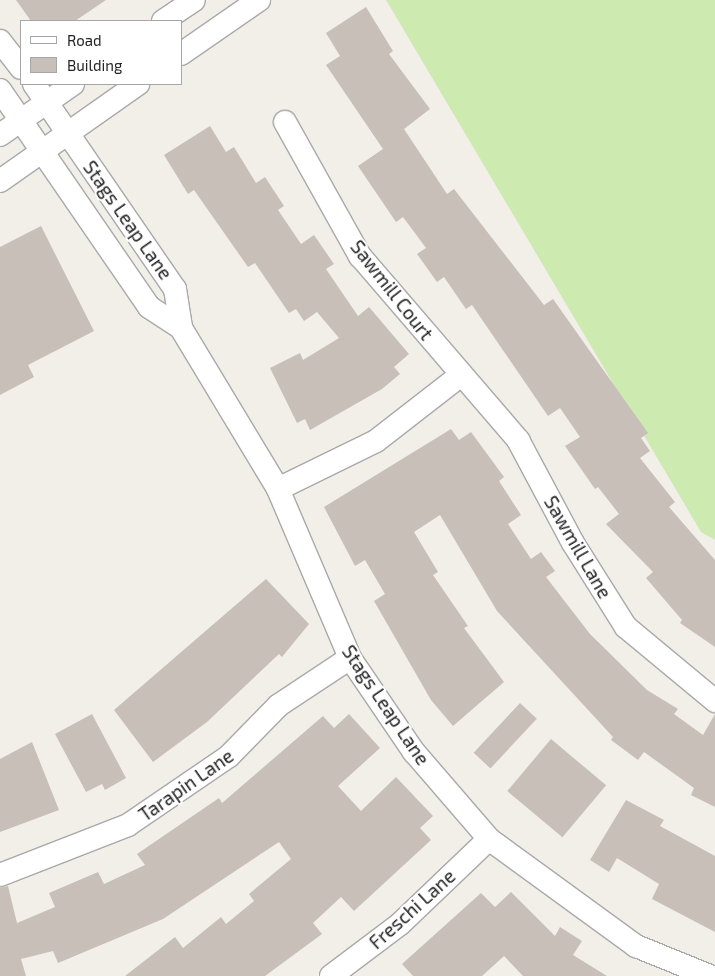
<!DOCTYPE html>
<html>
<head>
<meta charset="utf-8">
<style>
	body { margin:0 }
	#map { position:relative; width:715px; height:976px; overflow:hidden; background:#f2efe9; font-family:"Exo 2",sans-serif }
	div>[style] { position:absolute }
	.grass>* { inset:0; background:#cdebb0 }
	.building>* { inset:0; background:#c7bfb8; transform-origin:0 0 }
	.roads { filter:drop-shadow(1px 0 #a9a9a9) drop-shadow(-1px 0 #a9a9a9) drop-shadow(0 1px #a9a9a9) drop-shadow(0 -1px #a9a9a9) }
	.minor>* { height:22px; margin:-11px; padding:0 11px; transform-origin:11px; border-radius:11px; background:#fff }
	span { translate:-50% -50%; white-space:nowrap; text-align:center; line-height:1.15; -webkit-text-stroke:4px #fff; paint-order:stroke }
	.street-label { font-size:19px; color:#222 }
	.legend { position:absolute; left:20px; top:20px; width:162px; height:65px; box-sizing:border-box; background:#fff; border:1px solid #a7a7a7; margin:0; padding:6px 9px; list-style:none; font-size:15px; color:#222 }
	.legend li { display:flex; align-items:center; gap:10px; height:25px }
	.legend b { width:25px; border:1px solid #a7a7a7 }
</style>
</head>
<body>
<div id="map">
	<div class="grass">
		<i style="clip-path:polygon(386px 0,715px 0,715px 540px,701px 532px)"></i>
	</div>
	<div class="building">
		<i style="clip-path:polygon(16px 0,106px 0,75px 21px,31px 21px)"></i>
		<i style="clip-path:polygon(366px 7px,393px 51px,389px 54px,430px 109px,404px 129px,447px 194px,454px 189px,544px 305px,553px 299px,648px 433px,641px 438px,650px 451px,640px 458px,675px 502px,669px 507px,715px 560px,715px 647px,680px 623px,682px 620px,646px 578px,653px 572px,606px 524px,619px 514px,598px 487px,595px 489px,565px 446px,580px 437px,560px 408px,548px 416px,472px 305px,466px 309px,444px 277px,437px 282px,417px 254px,426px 248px,403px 217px,396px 222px,358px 166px,383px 149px,326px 65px,340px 56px,326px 33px)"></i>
		<i style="clip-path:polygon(210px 126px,226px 152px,234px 147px,256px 183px,265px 177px,284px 206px,278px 210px,301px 244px,314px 235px,334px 264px,326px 269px,358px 316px,369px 307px,409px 354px,394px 367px,400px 374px,382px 389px,310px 430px,305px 419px,297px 423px,270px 368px,300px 353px,303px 360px,339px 338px,317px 312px,304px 321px,296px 309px,289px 313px,255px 263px,248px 267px,194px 190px,188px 194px,164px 155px)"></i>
		<i style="clip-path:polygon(41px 226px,94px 331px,28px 365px,34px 377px,0 395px,0 247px)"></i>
		<i style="clip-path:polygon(451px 429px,459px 440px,471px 432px,504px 477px,499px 481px,521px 515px,508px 524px,531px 559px,541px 552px,555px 571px,546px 577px,590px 634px,647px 690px,678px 709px,674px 714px,703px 735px,715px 714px,715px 807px,691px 795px,694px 788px,644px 752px,638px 760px,611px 740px,613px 737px,497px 611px,440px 515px,414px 532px,438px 572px,433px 575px,468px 626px,464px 628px,504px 682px,453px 726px,431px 700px,374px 601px,385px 594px,365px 560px,355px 566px,324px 507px)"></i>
		<i style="clip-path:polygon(266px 579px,309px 624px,282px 657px,279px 654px,207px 722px,153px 762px,114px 710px)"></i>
		<i style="left:520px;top:703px;width:23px;height:68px;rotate:43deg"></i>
		<i style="clip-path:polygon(92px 714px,126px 778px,105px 790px,102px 784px,86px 792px,55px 734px)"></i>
		<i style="clip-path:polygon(349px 714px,380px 748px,338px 786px,361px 811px,396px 777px,433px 816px,420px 828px,431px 840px,354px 911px,341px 897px,313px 923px,322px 934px,265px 976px,125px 976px,175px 937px,183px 948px,221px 917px,226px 924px,254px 901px,249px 894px,291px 859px,279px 842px,163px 919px,58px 963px,53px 951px,21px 959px,26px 976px,0 976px,0 888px,8px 886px,17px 923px,55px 907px,49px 893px,98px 872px,104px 884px,145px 865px,137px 854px,219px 798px,222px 803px,323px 716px,334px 728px)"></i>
		<i style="left:551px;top:739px;width:72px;height:68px;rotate:40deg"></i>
		<i style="clip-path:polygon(32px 742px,59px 810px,0 832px,0 759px)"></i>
		<i style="clip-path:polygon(626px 800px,664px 820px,660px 826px,715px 856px,715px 932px,652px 899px,659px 884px,617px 858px,609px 872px,590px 860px)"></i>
		<i style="clip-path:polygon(511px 892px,555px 936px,560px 927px,582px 941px,573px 955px,607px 976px,523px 976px,504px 956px,482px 976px,413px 976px,402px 964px,481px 893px,495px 907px)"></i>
	</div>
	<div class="roads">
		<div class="minor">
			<i style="left:163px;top:21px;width:37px;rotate:-34deg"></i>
			<i style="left:0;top:41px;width:34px;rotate:52deg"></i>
			<i style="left:181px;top:54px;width:95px;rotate:-34.7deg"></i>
			<i style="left:34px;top:84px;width:249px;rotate:55.5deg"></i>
			<i style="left:175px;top:289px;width:39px;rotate:81deg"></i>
			<i style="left:181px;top:328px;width:188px;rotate:58.9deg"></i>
			<i style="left:278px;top:489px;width:184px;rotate:66.9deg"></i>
			<i style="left:350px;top:658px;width:114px;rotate:55.8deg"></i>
			<i style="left:414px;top:752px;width:115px;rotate:49.2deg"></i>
			<i style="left:489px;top:839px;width:182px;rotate:36.1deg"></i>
			<i style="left:636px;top:946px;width:80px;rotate:22.1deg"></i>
			<i style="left:0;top:90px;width:263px;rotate:55.5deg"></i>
			<i style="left:149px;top:307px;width:38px;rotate:33deg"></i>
			<i style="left:285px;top:122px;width:154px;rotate:60.8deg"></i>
			<i style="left:360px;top:256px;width:243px;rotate:49.3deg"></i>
			<i style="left:518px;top:440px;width:117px;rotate:61.9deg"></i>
			<i style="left:573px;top:543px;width:99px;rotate:57.8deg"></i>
			<i style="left:626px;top:627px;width:116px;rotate:39.7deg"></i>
			<i style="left:0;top:135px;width:89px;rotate:-34.9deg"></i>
			<i style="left:0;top:181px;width:169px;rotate:-35.1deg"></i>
			<i style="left:278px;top:489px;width:109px;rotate:-26.1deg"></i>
			<i style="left:376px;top:441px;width:108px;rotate:-37.8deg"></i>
			<i style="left:0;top:875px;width:137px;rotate:-21.3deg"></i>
			<i style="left:128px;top:825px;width:122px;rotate:-34.3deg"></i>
			<i style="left:229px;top:756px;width:71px;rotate:-45.6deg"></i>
			<i style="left:279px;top:705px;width:85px;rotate:-33.5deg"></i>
			<i style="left:331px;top:976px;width:86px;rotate:-37deg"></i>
			<i style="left:400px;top:924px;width:123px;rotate:-43.7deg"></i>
		</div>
	</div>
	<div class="street-label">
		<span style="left:128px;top:220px;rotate:55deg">Stags Leap Lane</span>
		<span style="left:392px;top:290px;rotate:52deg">Sawmill Court</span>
		<span style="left:578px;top:547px;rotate:60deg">Sawmill Lane</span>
		<span style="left:386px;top:705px;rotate:56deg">Stags Leap Lane</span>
		<span style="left:186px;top:785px;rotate:-35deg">Tarapin Lane</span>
		<span style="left:412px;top:909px;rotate:-42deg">Freschi Lane</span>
	</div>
	<ul class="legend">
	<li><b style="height:6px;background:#fff"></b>Road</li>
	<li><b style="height:14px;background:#c7bfb8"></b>Building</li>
	</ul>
</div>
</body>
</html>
